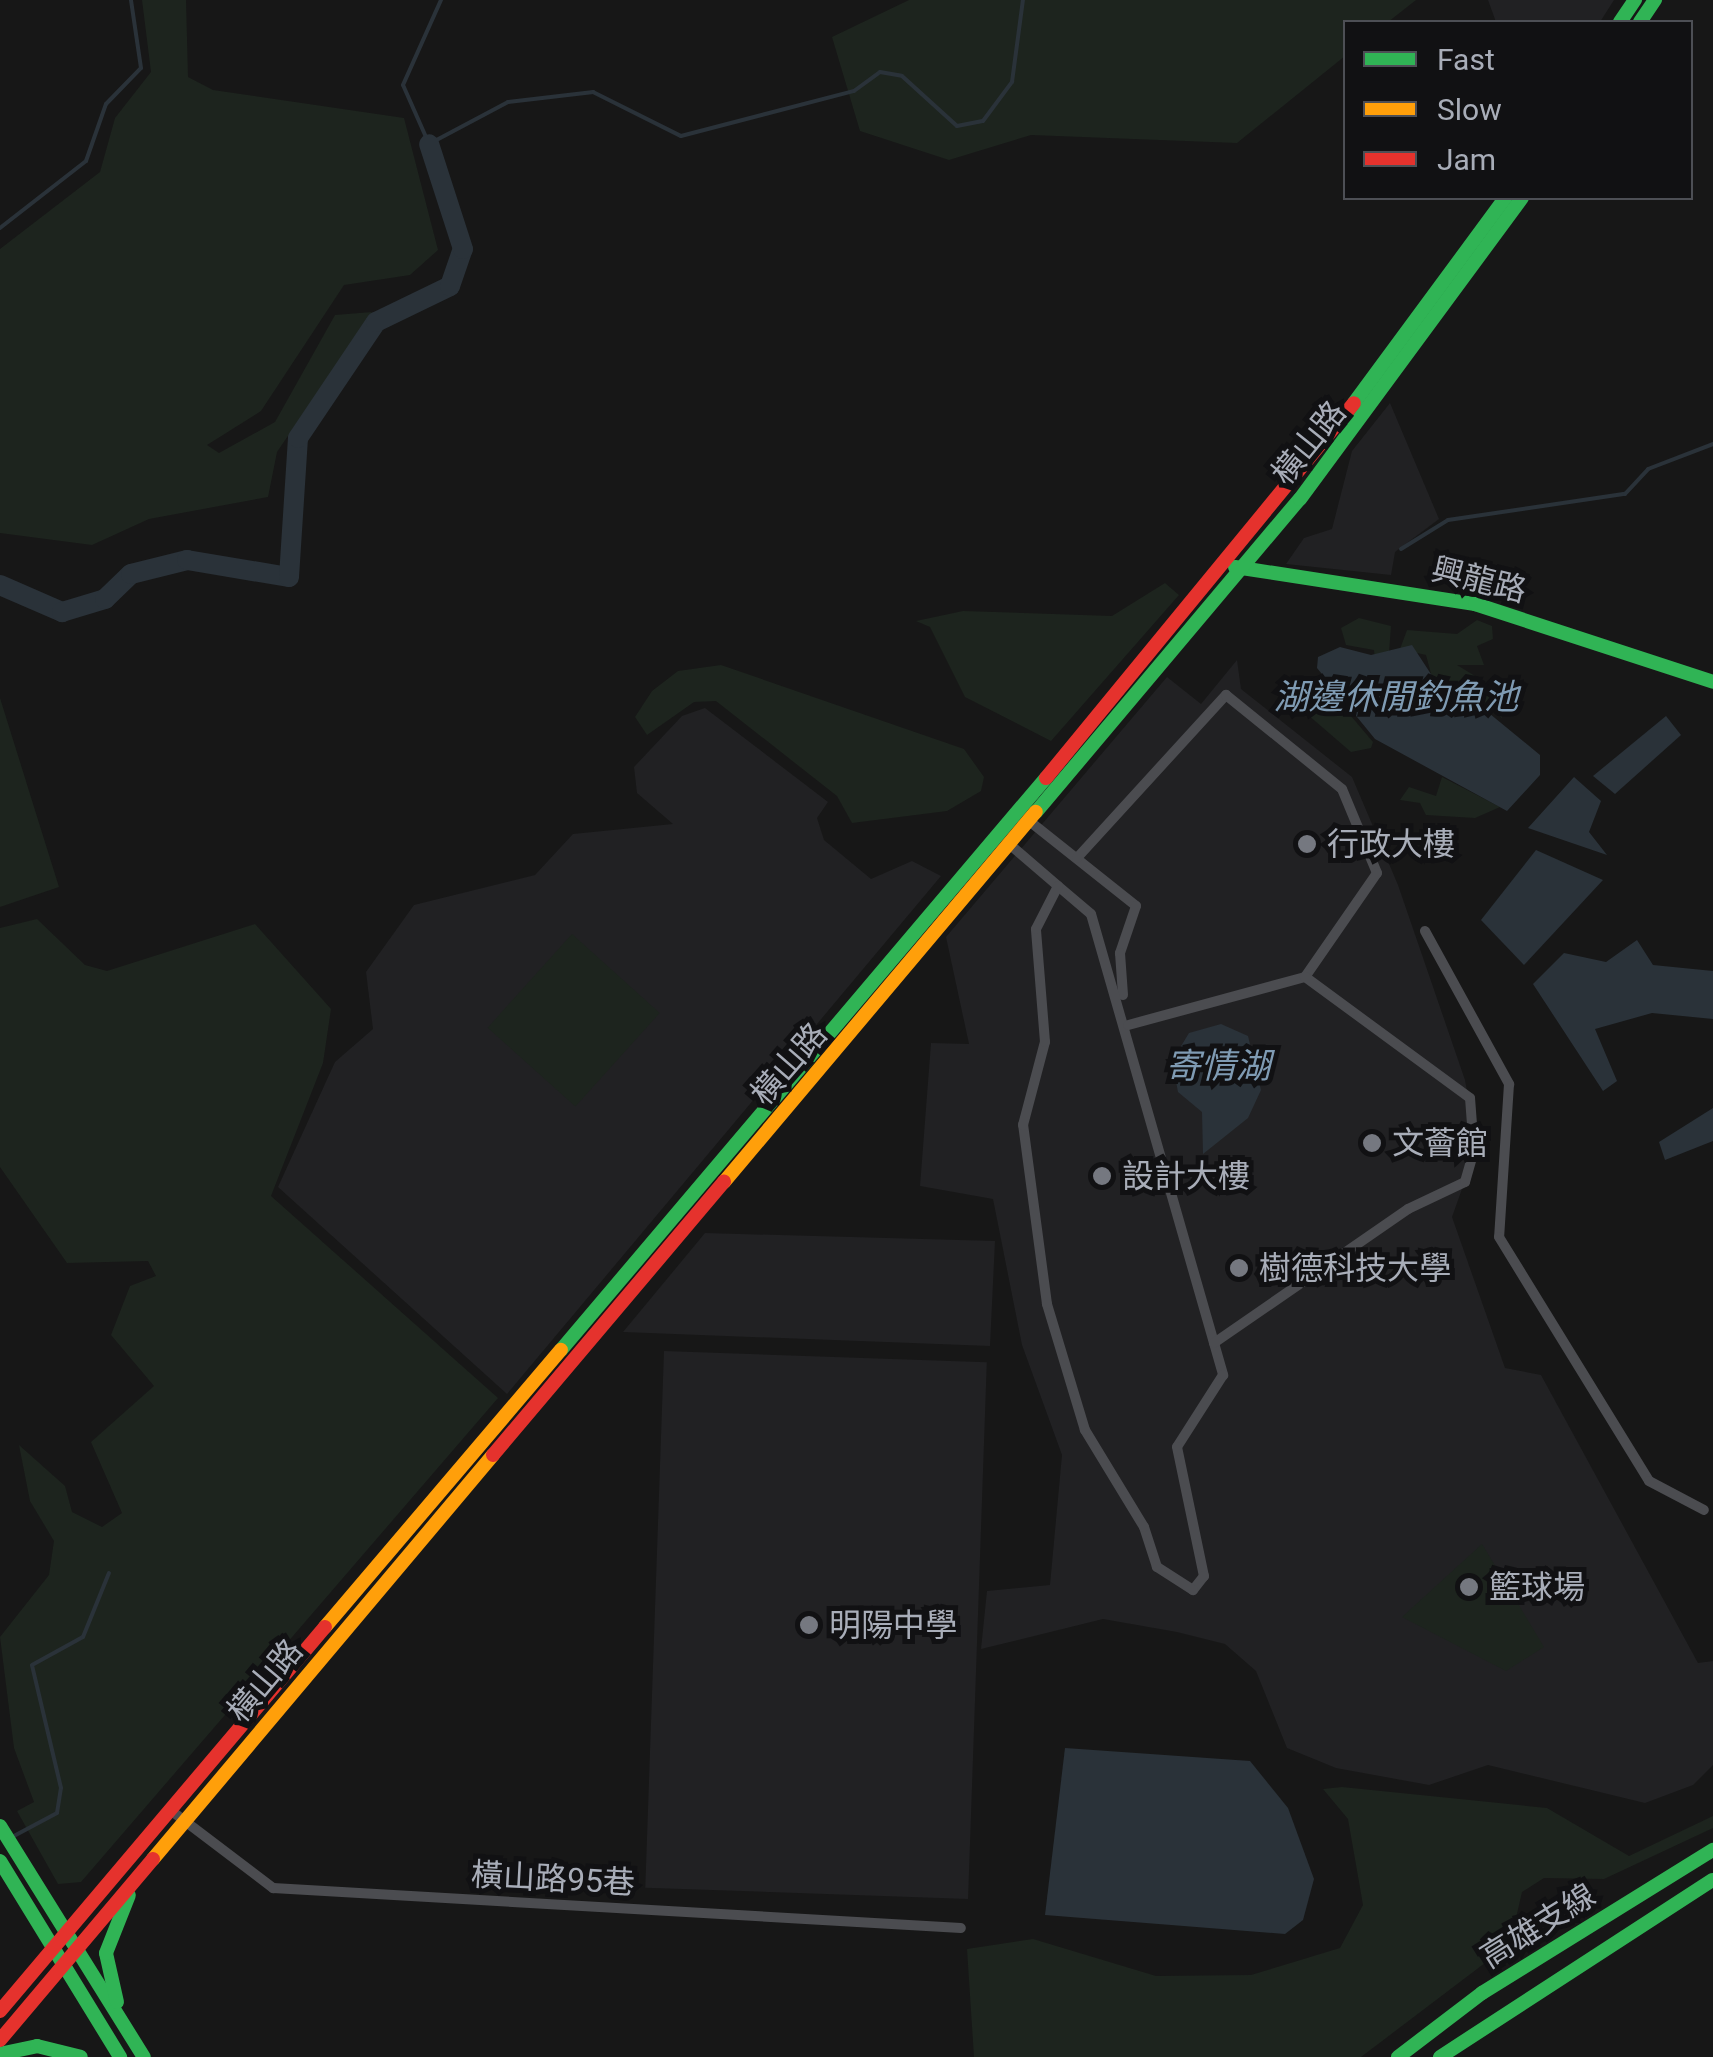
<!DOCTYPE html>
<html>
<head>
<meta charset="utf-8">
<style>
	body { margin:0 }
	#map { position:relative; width:1713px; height:2057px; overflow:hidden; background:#171717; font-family:Roboto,"Noto Sans TC",sans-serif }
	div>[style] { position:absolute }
	.built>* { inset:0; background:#212123; transform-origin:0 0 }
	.green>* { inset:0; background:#1d241e; transform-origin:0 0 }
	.water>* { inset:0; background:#2a3239 }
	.stream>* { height:4px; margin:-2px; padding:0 2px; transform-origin:2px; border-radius:2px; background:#2a3239 }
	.river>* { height:20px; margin:-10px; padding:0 10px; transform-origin:10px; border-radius:10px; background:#2a3239 }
	.street>* { height:10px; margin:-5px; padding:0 5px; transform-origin:5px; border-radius:5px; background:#4b4c50 }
	.fast>* { height:14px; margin:-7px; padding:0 7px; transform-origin:7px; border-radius:7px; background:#30b455 }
	.slow>* { height:14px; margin:-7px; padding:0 7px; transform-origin:7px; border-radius:7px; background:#ff9f0a }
	.jam>* { height:14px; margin:-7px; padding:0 7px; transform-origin:7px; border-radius:7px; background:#e5322d }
	.dots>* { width:28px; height:28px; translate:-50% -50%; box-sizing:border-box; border:5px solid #111113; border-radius:50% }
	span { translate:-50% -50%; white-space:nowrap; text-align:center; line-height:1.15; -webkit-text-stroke:10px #111113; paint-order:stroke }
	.street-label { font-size:32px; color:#a8adb8 }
	.poi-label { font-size:32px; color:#a8adb8 }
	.left { translate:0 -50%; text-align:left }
	.water-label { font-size:35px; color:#7f9bb3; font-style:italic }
	.legend { position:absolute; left:1343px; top:20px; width:350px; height:180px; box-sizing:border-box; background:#111113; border:2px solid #4d4f55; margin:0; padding:12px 18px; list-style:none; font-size:30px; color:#a8adb8 }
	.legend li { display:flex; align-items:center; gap:20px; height:50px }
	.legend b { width:50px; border:2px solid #4d4f55 }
</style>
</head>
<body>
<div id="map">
	<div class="built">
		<i style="clip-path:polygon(1488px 0,1614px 0,1600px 22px,1496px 22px)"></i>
		<i style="clip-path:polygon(1390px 403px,1439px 519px,1395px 552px,1391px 575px,1286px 564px,1304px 538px,1332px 529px,1352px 451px)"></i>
		<i style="clip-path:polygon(1237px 660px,1241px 689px,1352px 777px,1398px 885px,1465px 1080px,1477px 1147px,1452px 1217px,1505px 1368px,1541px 1375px,1698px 1663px,1713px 1661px,1713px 1765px,1693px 1785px,1645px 1803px,1488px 1765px,1429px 1785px,1336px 1768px,1287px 1748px,1256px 1671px,1225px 1644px,1177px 1632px,1103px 1619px,981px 1649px,987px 1591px,1050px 1585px,1062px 1455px,1022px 1345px,993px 1199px,920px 1186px,931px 1043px,969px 1044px,946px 937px,1167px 677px,1201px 704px)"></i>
		<i style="clip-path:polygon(705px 708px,828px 802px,817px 818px,824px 840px,871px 879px,912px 861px,941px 876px,507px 1394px,278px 1187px,335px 1062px,373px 1029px,366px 972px,414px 905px,535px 875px,573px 834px,673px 824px,637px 793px,634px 767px,682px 716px)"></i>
		<i style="clip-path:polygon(705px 1233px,995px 1241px,990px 1346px,623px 1332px)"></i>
		<i style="left:664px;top:1351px;width:323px;height:537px;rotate:2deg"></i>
	</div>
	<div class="green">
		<i style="clip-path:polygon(142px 0,186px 0,188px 77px,213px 90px,404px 118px,438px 250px,410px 275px,344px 285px,261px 411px,207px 445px,219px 453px,275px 422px,335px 315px,372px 312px,277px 452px,268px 497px,149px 519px,92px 545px,0 533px,0 249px,100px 172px,115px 118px,151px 72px)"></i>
		<i style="clip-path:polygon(909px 0,1416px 0,1388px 22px,1346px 22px,1345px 56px,1237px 143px,1031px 135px,949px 160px,860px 131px,832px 37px)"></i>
		<i style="clip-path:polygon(1165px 583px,1179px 595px,1051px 741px,965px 697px,930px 627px,916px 621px,963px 611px,1112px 616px)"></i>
		<i style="clip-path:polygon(1359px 618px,1391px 626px,1389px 653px,1375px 660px,1374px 650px,1346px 645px,1341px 628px)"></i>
		<i style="clip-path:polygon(1477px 620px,1492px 626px,1493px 639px,1477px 646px,1484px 665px,1457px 665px,1498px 690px,1502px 718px,1463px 691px,1434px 685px,1426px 655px,1400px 649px,1407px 630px,1457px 634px)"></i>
		<i style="clip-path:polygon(721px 665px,964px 749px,984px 777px,981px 791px,947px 811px,852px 823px,837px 796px,716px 701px,694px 702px,647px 735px,635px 717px,652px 691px,678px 671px)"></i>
		<i style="clip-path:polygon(1318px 677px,1373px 742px,1371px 748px,1351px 752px,1286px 696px,1289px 684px)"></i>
		<i style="clip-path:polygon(0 698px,59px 887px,0 907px)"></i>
		<i style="clip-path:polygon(1442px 777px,1500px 807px,1475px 818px,1426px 815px,1420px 803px,1400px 800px,1409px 787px,1436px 796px)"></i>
		<i style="clip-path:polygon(37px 919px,85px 965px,107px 971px,255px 924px,331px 1009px,323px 1063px,271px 1196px,498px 1398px,81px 1882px,58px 1884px,17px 1811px,34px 1802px,14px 1748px,0 1637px,49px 1575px,54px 1541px,30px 1501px,19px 1445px,65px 1486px,72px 1512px,102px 1527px,122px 1513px,91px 1442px,154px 1386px,111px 1335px,130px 1286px,156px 1276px,148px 1261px,67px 1263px,0 1167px,0 928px)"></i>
		<i style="left:572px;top:934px;width:118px;height:126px;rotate:42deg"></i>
		<i style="clip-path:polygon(1482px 1544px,1544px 1647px,1506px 1671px,1402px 1617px)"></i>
		<i style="clip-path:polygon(1342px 1787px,1547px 1808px,1629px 1856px,1713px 1816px,1713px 1828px,1604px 1879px,1544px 1878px,1522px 1892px,1510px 1944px,1361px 2057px,974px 2057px,967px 1949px,1033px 1939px,1156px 1976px,1251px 1975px,1340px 1948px,1363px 1905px,1348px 1819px,1323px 1789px)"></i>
	</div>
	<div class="water">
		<i style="clip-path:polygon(1412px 645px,1442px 691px,1473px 700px,1540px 755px,1540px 775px,1507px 811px,1375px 739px,1317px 668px,1318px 657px,1340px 647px,1371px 655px)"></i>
		<i style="clip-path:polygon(1666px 716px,1681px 735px,1615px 794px,1593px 776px)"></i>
		<i style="clip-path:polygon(1574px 777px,1601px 801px,1589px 832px,1607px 855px,1528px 828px)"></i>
		<i style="clip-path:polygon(1536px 850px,1603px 880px,1524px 965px,1481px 920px)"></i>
		<i style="clip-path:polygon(1637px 940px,1653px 965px,1713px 971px,1713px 1019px,1652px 1013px,1595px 1029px,1617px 1081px,1603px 1091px,1533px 984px,1564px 953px,1606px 962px)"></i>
		<i style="clip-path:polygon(1221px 1024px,1248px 1036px,1261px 1090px,1248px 1118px,1203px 1154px,1202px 1112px,1178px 1092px,1172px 1061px,1189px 1033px)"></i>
		<i style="clip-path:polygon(1713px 1108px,1713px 1141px,1665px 1160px,1659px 1142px)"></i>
		<i style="clip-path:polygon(1065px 1748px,1250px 1761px,1288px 1808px,1314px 1879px,1303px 1920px,1285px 1934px,1045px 1915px)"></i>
	</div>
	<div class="stream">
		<i style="left:441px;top:0;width:93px;rotate:114.1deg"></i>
		<i style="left:403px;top:85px;width:64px;rotate:66.2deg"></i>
		<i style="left:429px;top:144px;width:89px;rotate:-28deg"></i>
		<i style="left:508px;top:102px;width:86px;rotate:-6.7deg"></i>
		<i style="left:593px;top:92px;width:98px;rotate:26.6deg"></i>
		<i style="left:681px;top:136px;width:179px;rotate:-14.6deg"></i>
		<i style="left:854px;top:91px;width:32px;rotate:-36deg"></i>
		<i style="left:880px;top:72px;width:22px;rotate:10deg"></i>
		<i style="left:902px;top:76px;width:74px;rotate:42.3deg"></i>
		<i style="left:957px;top:126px;width:26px;rotate:-11deg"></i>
		<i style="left:983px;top:121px;width:49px;rotate:-53.4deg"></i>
		<i style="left:1012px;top:82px;width:83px;rotate:-82.4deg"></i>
		<i style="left:0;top:228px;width:109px;rotate:-37.9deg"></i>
		<i style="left:86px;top:161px;width:60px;rotate:-70.7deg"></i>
		<i style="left:106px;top:104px;width:50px;rotate:-45.8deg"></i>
		<i style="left:141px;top:68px;width:69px;rotate:-98.4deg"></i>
		<i style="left:1401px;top:549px;width:55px;rotate:-31.7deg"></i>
		<i style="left:1448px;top:520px;width:179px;rotate:-8.4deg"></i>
		<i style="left:1625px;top:494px;width:34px;rotate:-47deg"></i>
		<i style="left:1648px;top:469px;width:70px;rotate:-21deg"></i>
		<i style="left:12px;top:1837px;width:51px;rotate:-28.1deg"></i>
		<i style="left:57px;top:1813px;width:25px;rotate:-81deg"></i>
		<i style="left:61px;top:1788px;width:126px;rotate:-103.3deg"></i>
		<i style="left:32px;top:1665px;width:58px;rotate:-28.8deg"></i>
		<i style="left:83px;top:1637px;width:69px;rotate:-67.9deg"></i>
	</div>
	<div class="river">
		<i style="left:0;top:585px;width:68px;rotate:23.5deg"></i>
		<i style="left:62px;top:612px;width:45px;rotate:-16.8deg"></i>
		<i style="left:105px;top:599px;width:36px;rotate:-44deg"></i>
		<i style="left:131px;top:574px;width:58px;rotate:-14deg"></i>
		<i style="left:187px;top:560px;width:103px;rotate:9.5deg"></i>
		<i style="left:289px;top:577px;width:139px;rotate:-86.3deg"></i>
		<i style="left:298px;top:438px;width:140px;rotate:-56.1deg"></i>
		<i style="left:376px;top:322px;width:82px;rotate:-25.9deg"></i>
		<i style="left:450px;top:286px;width:39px;rotate:-71deg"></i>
		<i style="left:463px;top:249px;width:110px;rotate:-107.9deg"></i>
	</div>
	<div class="street">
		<i style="left:1028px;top:820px;width:138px;rotate:38.5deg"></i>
		<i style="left:1136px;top:906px;width:50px;rotate:108.8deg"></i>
		<i style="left:1120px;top:953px;width:42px;rotate:85.9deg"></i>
		<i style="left:1008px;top:843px;width:66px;rotate:40.7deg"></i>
		<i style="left:1058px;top:886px;width:43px;rotate:40.3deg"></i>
		<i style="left:1091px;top:914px;width:480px;rotate:74deg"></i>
		<i style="left:1223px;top:1375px;width:85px;rotate:122.6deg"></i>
		<i style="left:1177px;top:1447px;width:132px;rotate:78.2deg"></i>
		<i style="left:1204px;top:1576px;width:18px;rotate:128deg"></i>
		<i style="left:1193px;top:1590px;width:43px;rotate:-147.4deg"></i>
		<i style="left:1157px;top:1567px;width:42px;rotate:-108deg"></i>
		<i style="left:1144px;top:1527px;width:114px;rotate:-121.3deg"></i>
		<i style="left:1085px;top:1430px;width:132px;rotate:-106.8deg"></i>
		<i style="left:1047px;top:1304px;width:181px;rotate:-97.6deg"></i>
		<i style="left:1023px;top:1125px;width:86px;rotate:-75.2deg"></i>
		<i style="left:1045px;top:1042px;width:113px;rotate:-94.6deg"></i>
		<i style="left:1036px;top:929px;width:48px;rotate:-62.9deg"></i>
		<i style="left:1077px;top:858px;width:221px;rotate:-47.6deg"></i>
		<i style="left:1226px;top:695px;width:149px;rotate:39deg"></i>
		<i style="left:1342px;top:789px;width:91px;rotate:67.4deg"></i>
		<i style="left:1377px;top:873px;width:126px;rotate:124.7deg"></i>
		<i style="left:1305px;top:977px;width:183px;rotate:164.8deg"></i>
		<i style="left:1425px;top:931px;width:175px;rotate:61.2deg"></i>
		<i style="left:1509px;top:1084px;width:153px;rotate:93.7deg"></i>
		<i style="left:1499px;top:1237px;width:286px;rotate:58.4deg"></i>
		<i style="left:1649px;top:1481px;width:62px;rotate:27.8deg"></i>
		<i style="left:1214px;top:1343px;width:236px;rotate:-34.6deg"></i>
		<i style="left:1408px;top:1209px;width:63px;rotate:-25.3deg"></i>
		<i style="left:1465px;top:1182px;width:32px;rotate:-74deg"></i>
		<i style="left:1474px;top:1151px;width:53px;rotate:-94.3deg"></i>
		<i style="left:1470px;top:1098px;width:205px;rotate:-143.7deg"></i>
		<i style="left:169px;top:1809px;width:131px;rotate:37.2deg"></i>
		<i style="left:273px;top:1888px;width:689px;rotate:3.33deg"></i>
	</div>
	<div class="fast">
		<i style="left:1620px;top:22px;width:27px;rotate:-56deg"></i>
		<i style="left:1640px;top:22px;width:27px;rotate:-56deg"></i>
		<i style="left:1354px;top:403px;width:255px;rotate:-53.6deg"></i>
		<i style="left:1235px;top:567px;width:243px;rotate:8.8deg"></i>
		<i style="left:1475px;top:604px;width:250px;rotate:18.1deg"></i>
		<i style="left:1036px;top:812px;width:409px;rotate:-49.9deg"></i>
		<i style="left:1300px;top:499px;width:374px;rotate:-53.6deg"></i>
		<i style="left:561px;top:1350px;width:750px;rotate:-49.71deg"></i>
		<i style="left:0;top:1826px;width:272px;rotate:58.1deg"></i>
		<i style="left:0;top:1861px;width:230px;rotate:58.5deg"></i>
		<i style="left:117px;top:2002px;width:50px;rotate:-102.7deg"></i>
		<i style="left:106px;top:1953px;width:62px;rotate:-68.4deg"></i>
		<i style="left:0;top:2054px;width:38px;rotate:-12deg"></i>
		<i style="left:37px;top:2046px;width:45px;rotate:14deg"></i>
		<i style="left:1398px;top:2057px;width:106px;rotate:-37.3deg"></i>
		<i style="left:1482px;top:1993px;width:272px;rotate:-31.8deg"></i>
		<i style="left:1440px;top:2057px;width:325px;rotate:-33deg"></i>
	</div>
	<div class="slow">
		<i style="left:724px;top:1182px;width:484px;rotate:-49.9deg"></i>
		<i style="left:325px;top:1627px;width:364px;rotate:-49.6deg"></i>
		<i style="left:153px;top:1859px;width:528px;rotate:-49.92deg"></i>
	</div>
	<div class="jam">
		<i style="left:1046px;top:778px;width:485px;rotate:-50.6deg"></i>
		<i style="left:493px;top:1455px;width:358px;rotate:-49.8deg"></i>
		<i style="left:0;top:2011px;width:503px;rotate:-49.76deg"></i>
		<i style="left:0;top:2040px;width:237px;rotate:-49.8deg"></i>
	</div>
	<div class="dots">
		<i style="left:1307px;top:844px;background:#757880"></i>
		<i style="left:1372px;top:1143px;background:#757880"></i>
		<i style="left:1102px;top:1176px;background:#757880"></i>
		<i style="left:1239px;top:1268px;background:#757880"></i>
		<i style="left:1469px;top:1587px;background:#757880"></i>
		<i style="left:809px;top:1625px;background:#757880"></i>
	</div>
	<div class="street-label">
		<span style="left:1309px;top:443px;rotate:-51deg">橫山路</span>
		<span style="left:1479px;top:580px;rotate:14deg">興龍路</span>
		<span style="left:789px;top:1064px;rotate:-49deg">橫山路</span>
		<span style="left:265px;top:1681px;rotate:-50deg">橫山路</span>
		<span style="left:553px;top:1879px;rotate:3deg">橫山路95巷</span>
		<span style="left:1538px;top:1926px;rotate:-32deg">高雄支線</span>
	</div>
	<div class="poi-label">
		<span class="left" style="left:1327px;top:844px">行政大樓</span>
		<span class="left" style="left:1392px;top:1143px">文薈館</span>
		<span class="left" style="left:1122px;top:1176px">設計大樓</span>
		<span class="left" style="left:1259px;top:1268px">樹德科技大學</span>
		<span class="left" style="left:1489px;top:1587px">籃球場</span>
		<span class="left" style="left:829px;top:1625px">明陽中學</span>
	</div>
	<div class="water-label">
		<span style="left:1396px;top:698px">湖邊休閒釣魚池</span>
		<span style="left:1218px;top:1067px">寄情湖</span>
	</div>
	<ul class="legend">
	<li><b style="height:12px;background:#30b455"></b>Fast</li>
	<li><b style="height:12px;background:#ff9f0a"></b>Slow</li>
	<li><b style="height:12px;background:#e5322d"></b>Jam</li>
	</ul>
</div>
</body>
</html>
